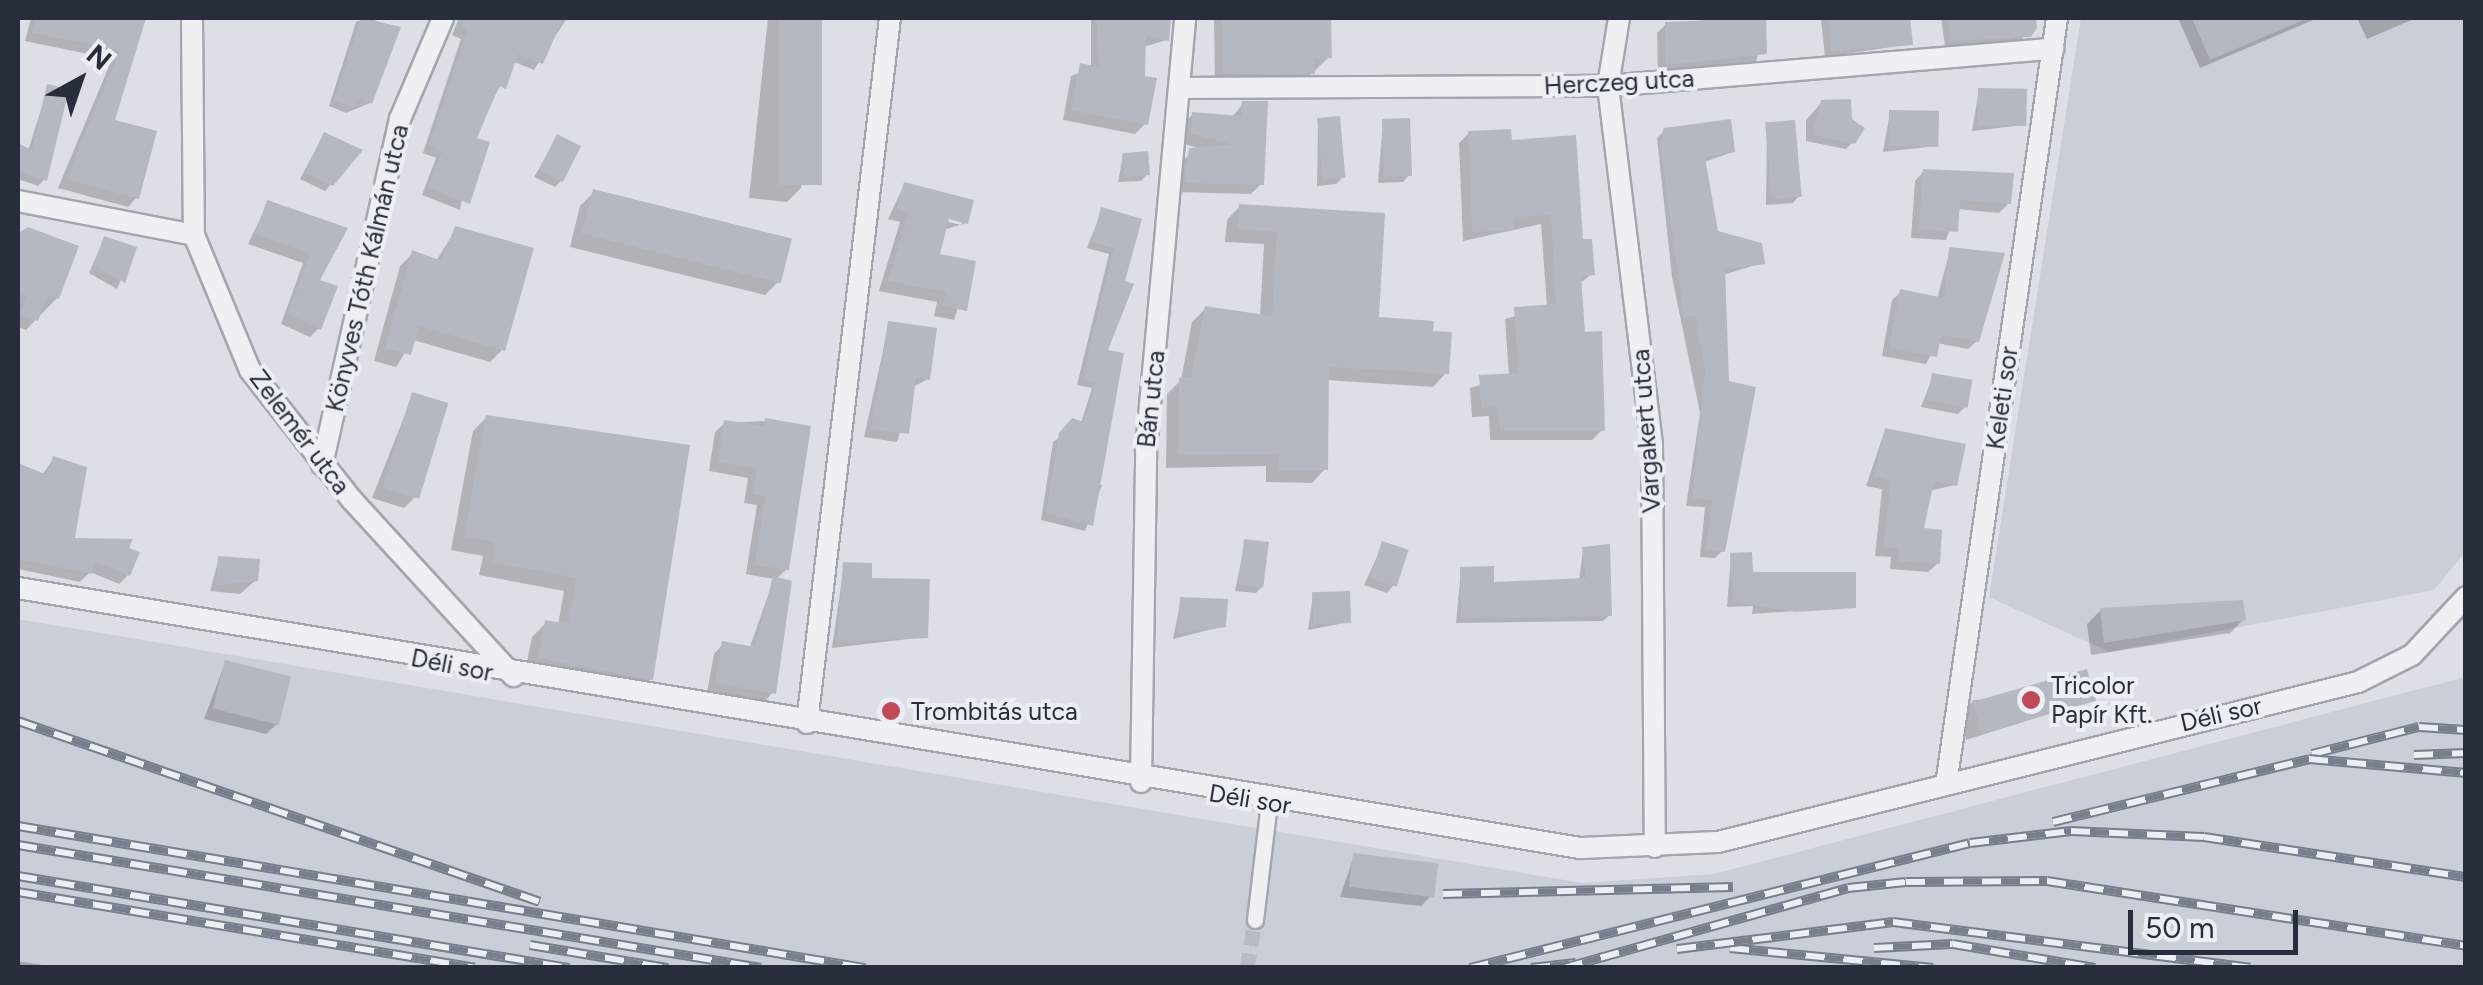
<!DOCTYPE html>
<html>
<head>
<meta charset="utf-8">
<style>
	body { margin:0 }
	#map { position:relative; width:2483px; height:985px; overflow:hidden; background:#dcdfe5; font-family:Figtree,sans-serif }
	div>[style] { position:absolute }
	.built>* { inset:0; background:#caced6 }
	.shadow>* { inset:0; background:#0003 }
	.building>* { inset:0; background:#b4b8c1; transform-origin:0 0 }
	.pedestrian-tunnel>* { height:15px; margin-top:-7.5px; transform-origin:0; background:repeating-linear-gradient(90deg,#b8bbc3 0 15px,transparent 0 23px) }
	.roads { filter:drop-shadow(2px 0 #a2a6ae) drop-shadow(-2px 0 #a2a6ae) drop-shadow(0 2px #a2a6ae) drop-shadow(0 -2px #a2a6ae) }
	.pedestrian>* { height:15px; margin:-7.5px; padding:0 7.5px; transform-origin:7.5px; border-radius:7.5px; background:#eef0f4 }
	.minor>* { height:20px; margin:-10px; padding:0 10px; transform-origin:10px; border-radius:10px; background:#eef0f4 }
	.rail>* { height:10px; margin-top:-5px; transform-origin:0; background:repeating-linear-gradient(90deg,#ebeef3 0 19px,#777f8d 0 38px); box-sizing:border-box; border-block:2px solid #777f8d }
	.dots>* { width:28px; height:28px; translate:-50% -50%; box-sizing:border-box; border:5px solid #ebeef3; border-radius:50% }
	span { translate:-50% -50%; white-space:nowrap; text-align:center; line-height:1.15; -webkit-text-stroke:8px #ebeef3; paint-order:stroke }
	.street-label { font-size:25px; color:#272d3a }
	.poi-label { font-size:25px; color:#272d3a }
	.left { translate:0 -50%; text-align:left }
	.frame { position:absolute; inset:0; border:20px solid #272d3a; pointer-events:none }
	.north { position:absolute; left:30px; top:30px; width:100px; height:100px; -webkit-text-stroke:8px #ebeef3; paint-order:stroke; rotate:40deg; font-size:28px; font-weight:700; line-height:40px; text-align:center; color:#272d3a }
	.north::after { content:''; display:block; margin:auto; width:35px; height:45px; background:#272d3a; clip-path:polygon(50% 0,100% 100%,50% 72%,0 100%) }
	.scale { position:absolute; left:2128px; top:910px; width:170px; height:45px; box-sizing:border-box; border:5px solid #272d3a; border-top:0; padding-left:12px; font-size:30px; line-height:35px; white-space:nowrap; color:#272d3a; -webkit-text-stroke:8px #ebeef3; paint-order:stroke }
</style>
</head>
<body>
<div id="map">
	<div class="built">
		<i style="clip-path:polygon(2081px 18px,2465px 18px,2465px 552px,2434px 590px,2109px 652px,1989px 597px)"></i>
		<i style="clip-path:polygon(18px 619px,1582px 883px,1714px 874px,2465px 677px,2465px 967px,18px 967px)"></i>
	</div>
	<div class="shadow">
		<i style="clip-path:polygon(31px 18px,143px 18px,112px 121px,137px 197px,128px 207px,58px 188px,112px 59px,25px 41px)"></i>
		<i style="clip-path:polygon(368px 18px,397px 28px,370px 103px,346px 113px,329px 106px,356px 22px)"></i>
		<i style="clip-path:polygon(459px 18px,567px 18px,534px 70px,512px 61px,474px 139px,460px 210px,422px 195px,436px 158px,423px 153px,461px 39px,452px 35px)"></i>
		<i style="clip-path:polygon(768px 18px,819px 18px,801px 188px,787px 202px,749px 198px)"></i>
		<i style="clip-path:polygon(1091px 18px,1169px 18px,1167px 40px,1143px 47px,1145px 124px,1135px 134px,1063px 120px,1071px 76px,1091px 68px)"></i>
		<i style="clip-path:polygon(1214px 18px,1330px 18px,1329px 57px,1304px 81px,1215px 82px)"></i>
		<i style="clip-path:polygon(1730px 18px,1767px 18px,1756px 62px,1658px 72px,1657px 33px,1666px 24px)"></i>
		<i style="clip-path:polygon(1821px 18px,1907px 18px,1911px 44px,1825px 57px)"></i>
		<i style="clip-path:polygon(1941px 18px,2030px 18px,2021px 43px,1945px 46px)"></i>
		<i style="clip-path:polygon(2178px 18px,2318px 18px,2200px 68px)"></i>
		<i style="clip-path:polygon(2357px 18px,2416px 18px,2367px 39px)"></i>
		<i style="clip-path:polygon(48px 87px,45px 179px,38px 186px,18px 179px,18px 146px,28px 151px)"></i>
		<i style="clip-path:polygon(1979px 90px,2024px 125px,1972px 131px)"></i>
		<i style="clip-path:polygon(1822px 102px,1853px 142px,1846px 149px,1806px 141px,1806px 120px)"></i>
		<i style="clip-path:polygon(1243px 104px,1262px 183px,1251px 194px,1175px 192px,1180px 161px,1202px 149px,1181px 143px,1182px 125px,1192px 115px,1232px 117px)"></i>
		<i style="clip-path:polygon(1890px 113px,1936px 146px,1883px 152px)"></i>
		<i style="clip-path:polygon(1318px 120px,1342px 178px,1336px 184px,1317px 186px)"></i>
		<i style="clip-path:polygon(1383px 122px,1409px 175px,1403px 182px,1378px 183px)"></i>
		<i style="clip-path:polygon(1767px 125px,1799px 196px,1793px 203px,1766px 205px)"></i>
		<i style="clip-path:polygon(1665px 130px,1733px 152px,1704px 162px,1715px 233px,1762px 263px,1723px 275px,1723px 550px,1715px 558px,1700px 557px,1705px 507px,1686px 506px,1700px 413px,1672px 277px,1657px 138px)"></i>
		<i style="clip-path:polygon(1469px 133px,1509px 142px,1581px 242px,1592px 274px,1579px 284px,1582px 335px,1602px 430px,1592px 440px,1490px 440px,1489px 416px,1472px 417px,1470px 388px,1509px 376px,1505px 319px,1547px 307px,1541px 224px,1463px 241px,1459px 143px)"></i>
		<i style="clip-path:polygon(324px 134px,359px 151px,325px 191px,300px 179px)"></i>
		<i style="clip-path:polygon(558px 137px,561px 181px,555px 187px,534px 177px)"></i>
		<i style="clip-path:polygon(1123px 155px,1147px 174px,1141px 181px,1118px 182px)"></i>
		<i style="clip-path:polygon(1924px 171px,2009px 203px,1999px 213px,1957px 209px,1946px 240px,1911px 238px,1915px 181px)"></i>
		<i style="clip-path:polygon(evenodd,904px 185px,971px 202px,966px 223px,943px 230px,937px 256px,973px 263px,954px 320px,934px 316px,937px 302px,879px 291px,900px 222px,888px 219px,904px 185px,937px 214px,962px 220px,962px 225px,936px 219px,937px 214px)"></i>
		<i style="clip-path:polygon(594px 192px,779px 281px,765px 295px,570px 247px,580px 206px)"></i>
		<i style="clip-path:polygon(268px 203px,345px 229px,317px 282px,319px 328px,310px 337px,281px 324px,303px 263px,248px 244px)"></i>
		<i style="clip-path:polygon(1240px 206px,1382px 215px,1376px 320px,1431px 333px,1446px 373px,1433px 387px,1326px 380px,1325px 469px,1312px 483px,1266px 482px,1266px 466px,1166px 468px,1167px 394px,1181px 380px,1192px 322px,1205px 309px,1260px 316px,1264px 244px,1225px 242px,1227px 220px)"></i>
		<i style="clip-path:polygon(1102px 210px,1139px 220px,1105px 352px,1091px 482px,1102px 485px,1085px 531px,1041px 520px,1053px 442px,1081px 423px,1092px 388px,1077px 385px,1109px 254px,1087px 248px)"></i>
		<i style="clip-path:polygon(456px 229px,503px 349px,490px 362px,413px 340px,396px 367px,374px 361px,400px 266px,413px 253px,436px 261px)"></i>
		<i style="clip-path:polygon(18px 236px,57px 298px,26px 330px,18px 327px)"></i>
		<i style="clip-path:polygon(104px 239px,134px 249px,117px 289px,89px 273px)"></i>
		<i style="clip-path:polygon(1950px 250px,2003px 255px,1977px 341px,1968px 349px,1937px 343px,1926px 364px,1882px 356px,1892px 300px,1901px 292px,1937px 299px)"></i>
		<i style="clip-path:polygon(889px 324px,928px 379px,913px 387px,897px 442px,864px 437px)"></i>
		<i style="clip-path:polygon(1933px 376px,1965px 407px,1958px 414px,1921px 407px)"></i>
		<i style="clip-path:polygon(413px 394px,414px 498px,404px 508px,372px 498px)"></i>
		<i style="clip-path:polygon(487px 417px,651px 679px,637px 692px,525px 672px,532px 637px,546px 623px,558px 625px,564px 591px,479px 575px,483px 556px,451px 550px,473px 431px)"></i>
		<i style="clip-path:polygon(766px 421px,787px 569px,776px 579px,773px 692px,764px 702px,707px 692px,714px 654px,723px 644px,749px 649px,774px 579px,746px 574px,757px 505px,744px 503px,748px 478px,709px 471px,715px 432px,725px 423px)"></i>
		<i style="clip-path:polygon(1885px 430px,1955px 485px,1929px 491px,1921px 530px,1938px 563px,1928px 572px,1890px 569px,1891px 557px,1875px 556px,1882px 489px,1866px 486px)"></i>
		<i style="clip-path:polygon(54px 458px,72px 540px,128px 575px,119px 584px,90px 572px,80px 582px,18px 569px,18px 466px,42px 475px)"></i>
		<i style="clip-path:polygon(1245px 542px,1262px 587px,1256px 593px,1235px 591px)"></i>
		<i style="clip-path:polygon(1383px 544px,1393px 586px,1387px 593px,1364px 585px)"></i>
		<i style="clip-path:polygon(1583px 550px,1610px 615px,1603px 621px,1456px 623px,1461px 570px,1491px 585px,1579px 581px)"></i>
		<i style="clip-path:polygon(1731px 556px,1751px 574px,1853px 607px,1752px 614px,1753px 606px,1727px 607px)"></i>
		<i style="clip-path:polygon(219px 558px,256px 580px,240px 594px,210px 591px)"></i>
		<i style="clip-path:polygon(844px 565px,869px 580px,925px 637px,832px 648px)"></i>
		<i style="clip-path:polygon(1313px 595px,1349px 622px,1308px 630px)"></i>
		<i style="clip-path:polygon(1181px 600px,1224px 626px,1173px 639px)"></i>
		<i style="clip-path:polygon(2101px 610px,2244px 619px,2230px 633px,2091px 655px,2087px 624px)"></i>
		<i style="clip-path:polygon(225px 663px,277px 724px,266px 734px,204px 719px)"></i>
		<i style="clip-path:polygon(1974px 700px,2093px 700px,1966px 740px,1963px 711px)"></i>
		<i style="clip-path:polygon(1354px 856px,1432px 895px,1421px 906px,1340px 897px)"></i>
		<i style="clip-path:polygon(18px 961px,61px 968px,18px 968px)"></i>
	</div>
	<div class="building">
		<i style="clip-path:polygon(36px 18px,146px 18px,115px 120px,157px 131px,139px 199px,66px 179px,120px 50px,32px 33px)"></i>
		<i style="clip-path:polygon(361px 18px,401px 27px,372px 104px,358px 98px,354px 108px,334px 100px)"></i>
		<i style="clip-path:polygon(457px 18px,563px 18px,543px 64px,518px 54px,506px 89px,499px 86px,477px 138px,490px 142px,470px 204px,428px 188px,442px 151px,429px 146px,467px 32px)"></i>
		<i style="left:779px;top:18px;width:43px;height:167px"></i>
		<i style="clip-path:polygon(1096px 18px,1171px 18px,1169px 41px,1146px 36px,1145px 76px,1157px 78px,1148px 125px,1071px 110px,1080px 63px,1100px 67px)"></i>
		<i style="clip-path:polygon(1222px 18px,1331px 18px,1332px 58px,1314px 59px,1315px 74px,1223px 74px)"></i>
		<i style="clip-path:polygon(1766px 18px,1767px 54px,1666px 65px,1665px 22px)"></i>
		<i style="clip-path:polygon(1828px 18px,1910px 18px,1913px 45px,1831px 52px)"></i>
		<i style="clip-path:polygon(1947px 18px,2036px 18px,2037px 28px,2031px 37px,1951px 41px)"></i>
		<i style="clip-path:polygon(2192px 18px,2308px 18px,2210px 60px)"></i>
		<i style="clip-path:polygon(47px 84px,69px 89px,47px 181px,18px 171px,18px 143px,32px 150px)"></i>
		<i style="left:1978px;top:88px;width:49px;height:37px;rotate:1deg"></i>
		<i style="clip-path:polygon(1851px 99px,1852px 119px,1865px 128px,1855px 144px,1812px 135px,1821px 100px)"></i>
		<i style="clip-path:polygon(1242px 101px,1268px 101px,1264px 185px,1184px 183px,1189px 148px,1234px 145px,1190px 133px,1192px 112px,1241px 116px)"></i>
		<i style="left:1889px;top:110px;width:50px;height:36px;rotate:1deg"></i>
		<i style="left:1340px;top:116px;width:62px;height:23px;rotate:85deg"></i>
		<i style="left:1410px;top:118px;width:58px;height:28px;rotate:88deg"></i>
		<i style="clip-path:polygon(1731px 119px,1735px 152px,1705px 157px,1718px 231px,1762px 243px,1765px 264px,1725px 269px,1729px 381px,1756px 387px,1725px 552px,1706px 550px,1712px 500px,1692px 499px,1705px 371px,1695px 316px,1684px 317px,1660px 143px,1664px 128px)"></i>
		<i style="left:1795px;top:120px;width:77px;height:30px;rotate:85deg"></i>
		<i style="clip-path:polygon(1511px 129px,1512px 140px,1576px 135px,1583px 239px,1592px 239px,1595px 275px,1581px 276px,1585px 332px,1602px 331px,1605px 431px,1500px 431px,1498px 407px,1481px 408px,1479px 375px,1518px 373px,1514px 307px,1556px 304px,1551px 215px,1515px 217px,1515px 230px,1472px 232px,1468px 131px)"></i>
		<i style="clip-path:polygon(324px 132px,363px 150px,333px 186px,305px 172px)"></i>
		<i style="left:557px;top:134px;width:27px;height:40px;rotate:27deg"></i>
		<i style="left:1148px;top:151px;width:24px;height:26px;rotate:85deg"></i>
		<i style="clip-path:polygon(1923px 169px,2014px 173px,2011px 204px,1960px 200px,1958px 232px,1919px 229px)"></i>
		<i style="clip-path:polygon(904px 182px,974px 200px,968px 224px,949px 219px,940px 254px,976px 261px,967px 311px,943px 306px,946px 292px,888px 281px,909px 212px,897px 209px)"></i>
		<i style="left:593px;top:189px;width:205px;height:46px;rotate:14deg"></i>
		<i style="clip-path:polygon(267px 200px,348px 228px,320px 280px,338px 286px,321px 330px,288px 314px,310px 254px,255px 234px)"></i>
		<i style="clip-path:polygon(1239px 204px,1385px 213px,1379px 317px,1434px 321px,1433px 331px,1452px 332px,1449px 374px,1329px 367px,1328px 470px,1279px 470px,1279px 454px,1179px 455px,1179px 378px,1191px 378px,1205px 306px,1272px 316px,1277px 232px,1238px 229px)"></i>
		<i style="clip-path:polygon(1101px 207px,1142px 219px,1125px 281px,1134px 284px,1108px 350px,1124px 353px,1093px 526px,1046px 513px,1059px 433px,1072px 418px,1084px 422px,1096px 382px,1082px 379px,1114px 248px,1092px 242px)"></i>
		<i style="clip-path:polygon(455px 226px,534px 248px,505px 351px,419px 326px,411px 355px,385px 348px,412px 250px,442px 261px)"></i>
		<i style="clip-path:polygon(28px 227px,79px 246px,59px 299px,48px 295px,38px 321px,20px 314px,26px 296px,18px 293px,18px 233px)"></i>
		<i style="clip-path:polygon(104px 236px,137px 247px,125px 283px,94px 265px)"></i>
		<i style="clip-path:polygon(1949px 247px,2005px 253px,1979px 342px,1941px 335px,1937px 357px,1889px 348px,1900px 289px,1944px 298px)"></i>
		<i style="clip-path:polygon(888px 321px,937px 328px,930px 380px,916px 378px,909px 434px,871px 429px)"></i>
		<i style="left:1932px;top:373px;width:41px;height:28px;rotate:10deg"></i>
		<i style="left:412px;top:392px;width:38px;height:100px;rotate:17deg"></i>
		<i style="clip-path:polygon(486px 415px,690px 445px,653px 680px,538px 658px,545px 620px,568px 624px,576px 578px,492px 562px,495px 542px,464px 536px)"></i>
		<i style="clip-path:polygon(765px 418px,811px 426px,789px 570px,755px 565px,765px 496px,753px 494px,757px 469px,718px 462px,724px 420px,764px 426px)"></i>
		<i style="clip-path:polygon(1885px 428px,1966px 444px,1957px 486px,1934px 481px,1924px 528px,1942px 530px,1940px 564px,1899px 561px,1899px 548px,1883px 547px,1891px 481px,1874px 477px)"></i>
		<i style="clip-path:polygon(53px 456px,87px 467px,75px 538px,133px 539px,129px 548px,140px 552px,130px 576px,94px 562px,92px 574px,18px 559px,18px 463px,47px 475px)"></i>
		<i style="left:1244px;top:539px;width:25px;height:46px;rotate:7deg"></i>
		<i style="left:1382px;top:541px;width:28px;height:39px;rotate:18deg"></i>
		<i style="clip-path:polygon(1610px 544px,1612px 616px,1461px 618px,1460px 567px,1494px 566px,1494px 582px,1586px 578px,1582px 547px)"></i>
		<i style="clip-path:polygon(1752px 552px,1753px 572px,1856px 572px,1856px 608px,1796px 612px,1733px 602px,1730px 553px)"></i>
		<i style="clip-path:polygon(218px 556px,260px 559px,258px 581px,216px 585px)"></i>
		<i style="clip-path:polygon(843px 562px,872px 563px,872px 578px,930px 579px,928px 638px,837px 642px)"></i>
		<i style="clip-path:polygon(773px 576px,792px 581px,776px 694px,715px 683px,722px 641px,755px 647px)"></i>
		<i style="left:1350px;top:591px;width:32px;height:38px;rotate:88deg"></i>
		<i style="clip-path:polygon(1180px 597px,1228px 599px,1226px 627px,1178px 634px)"></i>
		<i style="clip-path:polygon(2243px 600px,2246px 620px,2104px 643px,2100px 608px)"></i>
		<i style="left:225px;top:660px;width:68px;height:50px;rotate:14deg"></i>
		<i style="left:2087px;top:669px;width:33px;height:119px;rotate:74deg"></i>
		<i style="left:1353px;top:853px;width:86px;height:34px;rotate:7deg"></i>
	</div>
	<div class="pedestrian-tunnel">
		<i style="left:1247px;top:968px;width:49px;rotate:-80.5deg"></i>
	</div>
	<div class="roads">
		<div class="pedestrian">
			<i style="left:1255px;top:920px;width:119px;rotate:-83.2deg"></i>
		</div>
		<div class="minor">
			<i style="left:192px;top:18px;width:217px;rotate:89.5deg"></i>
			<i style="left:194px;top:235px;width:146px;rotate:67.5deg"></i>
			<i style="left:250px;top:370px;width:165px;rotate:51.9deg"></i>
			<i style="left:352px;top:500px;width:239px;rotate:47.5deg"></i>
			<i style="left:1619px;top:18px;width:69px;rotate:99.2deg"></i>
			<i style="left:1608px;top:86px;width:361px;rotate:83deg"></i>
			<i style="left:1652px;top:444px;width:403px;rotate:89.6deg"></i>
			<i style="left:1184px;top:88px;width:424px;rotate:-0.3deg"></i>
			<i style="left:1608px;top:86px;width:447px;rotate:-4.8deg"></i>
			<i style="left:18px;top:201px;width:179px;rotate:10.9deg"></i>
			<i style="left:322px;top:465px;width:355px;rotate:-77.3deg"></i>
			<i style="left:400px;top:119px;width:110px;rotate:-66.9deg"></i>
			<i style="left:18px;top:588px;width:1583px;rotate:9.45deg"></i>
			<i style="left:1580px;top:848px;width:138px;rotate:-2.5deg"></i>
			<i style="left:1718px;top:842px;width:660px;rotate:-14.04deg"></i>
			<i style="left:2358px;top:682px;width:60px;rotate:-26.6deg"></i>
			<i style="left:2412px;top:655px;width:79px;rotate:-47deg"></i>
			<i style="left:807px;top:723px;width:710px;rotate:-83.29deg"></i>
			<i style="left:1947px;top:778px;width:768px;rotate:-81.76deg"></i>
			<i style="left:1141px;top:782px;width:333px;rotate:-89.1deg"></i>
			<i style="left:1146px;top:449px;width:433px;rotate:-84.8deg"></i>
		</div>
	</div>
	<div class="rail">
		<i style="left:18px;top:721px;width:552px;rotate:19.12deg"></i>
		<i style="left:2312px;top:754px;width:110px;rotate:-14.2deg"></i>
		<i style="left:2419px;top:727px;width:47px;rotate:3.7deg"></i>
		<i style="left:2414px;top:755px;width:52px;rotate:-2.2deg"></i>
		<i style="left:2053px;top:822px;width:264px;rotate:-13.8deg"></i>
		<i style="left:2309px;top:759px;width:158px;rotate:5.1deg"></i>
		<i style="left:18px;top:826px;width:859px;rotate:9.52deg"></i>
		<i style="left:18px;top:845px;width:753px;rotate:9.4deg"></i>
		<i style="left:18px;top:876px;width:559px;rotate:9.48deg"></i>
		<i style="left:18px;top:892px;width:463px;rotate:9.4deg"></i>
		<i style="left:1443px;top:894px;width:290px;rotate:-1.4deg"></i>
		<i style="left:530px;top:945px;width:140px;rotate:9.5deg"></i>
		<i style="left:1730px;top:948px;width:204px;rotate:5.6deg"></i>
		<i style="left:1874px;top:948px;width:79px;rotate:-2.9deg"></i>
		<i style="left:1953px;top:944px;width:144px;rotate:9.6deg"></i>
		<i style="left:1677px;top:949px;width:218px;rotate:-7.1deg"></i>
		<i style="left:1893px;top:922px;width:360px;rotate:7.3deg"></i>
		<i style="left:1470px;top:968px;width:515px;rotate:-14.04deg"></i>
		<i style="left:1970px;top:843px;width:102px;rotate:-6.8deg"></i>
		<i style="left:2071px;top:831px;width:133px;rotate:2.6deg"></i>
		<i style="left:2204px;top:837px;width:265px;rotate:8.7deg"></i>
		<i style="left:1531px;top:968px;width:45px;rotate:-6.3deg"></i>
		<i style="left:1564px;top:968px;width:295px;rotate:-15.7deg"></i>
		<i style="left:1848px;top:888px;width:58px;rotate:-5.9deg"></i>
		<i style="left:1906px;top:882px;width:141px;rotate:-0.4deg"></i>
		<i style="left:2047px;top:881px;width:424px;rotate:8.8deg"></i>
	</div>
	<div class="dots">
		<i style="left:2031px;top:700px;background:#c14a59"></i>
		<i style="left:891px;top:711px;background:#c14a59"></i>
	</div>
	<div class="street-label">
		<span style="left:1619px;top:82px;rotate:-3deg">Herczeg utca</span>
		<span style="left:367px;top:268px;rotate:-77deg">Könyves Tóth Kálmán utca</span>
		<span style="left:2002px;top:398px;rotate:-82deg">Keleti sor</span>
		<span style="left:1151px;top:399px;rotate:-84deg">Bán utca</span>
		<span style="left:1646px;top:431px;rotate:-94deg">Vargakert utca</span>
		<span style="left:300px;top:432px;rotate:53deg">Zelemér utca</span>
		<span style="left:452px;top:665px;rotate:11deg">Déli sor</span>
		<span style="left:2221px;top:714px;rotate:-13deg">Déli sor</span>
		<span style="left:1250px;top:799px;rotate:9deg">Déli sor</span>
	</div>
	<div class="poi-label">
		<span class="left" style="left:2051px;top:700px">Tricolor<br>Papír Kft.</span>
		<span class="left" style="left:911px;top:711px">Trombitás utca</span>
	</div>
	<div class="frame"></div>
	<div class="north">N</div>
	<div class="scale">50 m</div>
</div>
</body>
</html>
